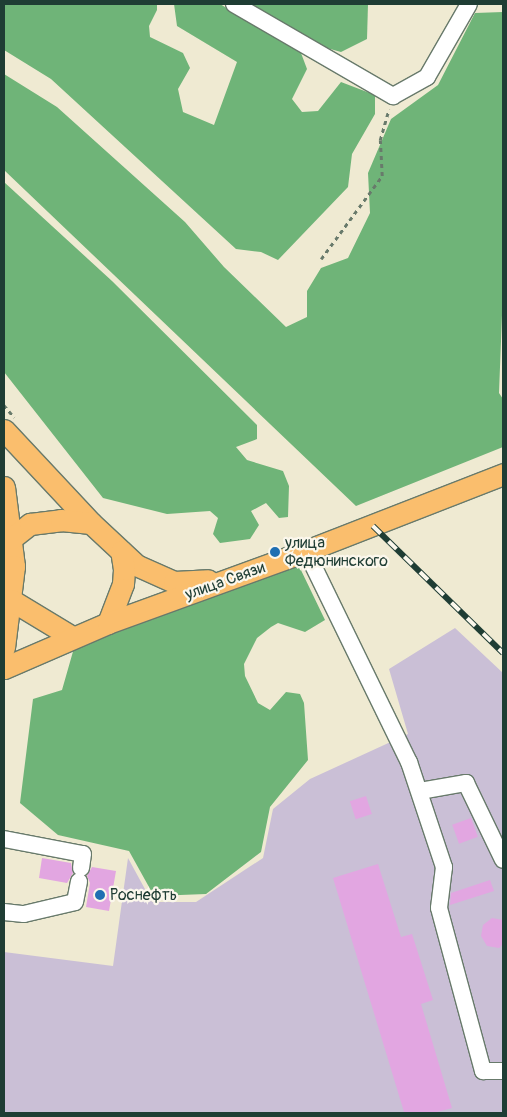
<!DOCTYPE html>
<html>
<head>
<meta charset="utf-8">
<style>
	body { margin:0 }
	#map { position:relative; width:507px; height:1117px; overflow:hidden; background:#efead2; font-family:Pangolin,sans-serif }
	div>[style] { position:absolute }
	.industrial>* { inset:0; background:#cabfd6 }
	.forest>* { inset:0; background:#6fb478 }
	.building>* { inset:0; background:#e2a6e1; transform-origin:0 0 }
	.path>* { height:2.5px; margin-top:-1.25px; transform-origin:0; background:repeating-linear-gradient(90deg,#687a6b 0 4px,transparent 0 8px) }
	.roads { filter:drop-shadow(1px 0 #687a6b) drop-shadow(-1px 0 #687a6b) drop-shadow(0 1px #687a6b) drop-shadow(0 -1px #687a6b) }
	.minor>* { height:16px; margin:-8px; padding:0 8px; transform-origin:8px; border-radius:8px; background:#fff }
	.major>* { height:21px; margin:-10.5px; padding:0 10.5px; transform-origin:10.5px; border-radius:10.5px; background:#fabe6d }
	.rail>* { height:5.5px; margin-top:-2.75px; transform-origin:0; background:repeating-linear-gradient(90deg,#fbf7ec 0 11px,#1f3d34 0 22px); box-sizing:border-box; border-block:1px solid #1f3d34 }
	.dots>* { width:14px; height:14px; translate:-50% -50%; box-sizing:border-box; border:2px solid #fbf7ec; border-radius:50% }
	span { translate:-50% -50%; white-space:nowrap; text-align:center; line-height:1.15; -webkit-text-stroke:4.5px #fbf7ec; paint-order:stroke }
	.poi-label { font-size:16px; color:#1f3d34 }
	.left { translate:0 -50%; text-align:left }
	.street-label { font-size:16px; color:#1f3d34 }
	.frame { position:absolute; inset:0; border:5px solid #1f3d34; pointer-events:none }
</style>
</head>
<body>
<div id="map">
	<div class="industrial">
		<i style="clip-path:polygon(455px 628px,503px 673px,503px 1113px,4px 1113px,4px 952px,113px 966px,128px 858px,152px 902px,196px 902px,263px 858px,273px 809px,310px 779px,408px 734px,389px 669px)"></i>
	</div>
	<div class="forest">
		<i style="clip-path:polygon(4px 4px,157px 4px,157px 10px,149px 26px,150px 37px,183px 53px,190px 68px,178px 89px,183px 112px,214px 125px,237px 62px,177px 26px,174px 4px,220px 4px,301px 53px,307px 69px,292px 99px,302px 112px,318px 111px,341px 82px,375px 95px,375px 114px,352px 154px,348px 187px,278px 260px,261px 252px,236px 249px,51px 79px,4px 50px)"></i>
		<i style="clip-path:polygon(247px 4px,368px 4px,367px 39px,341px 52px,316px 45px)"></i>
		<i style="clip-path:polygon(503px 12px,503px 289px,499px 393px,503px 399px,503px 447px,356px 506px,4px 170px,4px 74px,57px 107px,185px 222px,224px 267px,286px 327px,307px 317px,307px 291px,321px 268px,348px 258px,370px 213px,368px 173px,391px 119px,438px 85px,475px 13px)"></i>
		<i style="clip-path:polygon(4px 182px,112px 281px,257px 425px,257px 439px,236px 447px,247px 460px,283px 471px,289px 486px,288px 517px,279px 518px,266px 503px,251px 511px,259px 525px,250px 539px,220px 543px,213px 534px,218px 518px,210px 511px,167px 514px,103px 498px,4px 372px)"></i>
		<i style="clip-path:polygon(299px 566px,325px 620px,305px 632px,278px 623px,271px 627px,257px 638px,244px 664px,245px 676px,258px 703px,270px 710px,286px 692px,300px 694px,304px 703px,308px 760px,270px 807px,261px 852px,206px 894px,154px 896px,129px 851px,58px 835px,20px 803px,33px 699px,62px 690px,74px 648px)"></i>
	</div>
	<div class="building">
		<i style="left:366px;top:796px;width:19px;height:17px;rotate:72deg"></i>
		<i style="left:471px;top:818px;width:20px;height:20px;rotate:70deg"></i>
		<i style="clip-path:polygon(42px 858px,71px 863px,73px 873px,67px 883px,39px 878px)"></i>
		<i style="clip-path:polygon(378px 864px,401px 937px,412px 934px,433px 1000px,421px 1004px,452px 1108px,437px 1112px,404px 1112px,333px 878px)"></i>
		<i style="clip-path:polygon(92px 867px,116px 871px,109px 911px,86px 907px,90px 883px,87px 876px)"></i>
		<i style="clip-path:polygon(490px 880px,494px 891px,450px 905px,451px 893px)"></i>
		<i style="clip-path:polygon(492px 918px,503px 920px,503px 944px,499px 948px,487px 946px,481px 936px,483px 925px)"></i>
	</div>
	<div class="path">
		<i style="left:321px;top:259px;width:103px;rotate:-53.7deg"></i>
		<i style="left:382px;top:176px;width:36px;rotate:-93deg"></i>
		<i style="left:380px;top:140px;width:32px;rotate:-74deg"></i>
		<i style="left:4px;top:405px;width:16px;rotate:50deg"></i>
	</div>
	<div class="roads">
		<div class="minor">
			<i style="left:234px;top:4px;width:184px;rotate:30.1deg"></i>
			<i style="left:393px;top:96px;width:39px;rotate:-29deg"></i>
			<i style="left:427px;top:77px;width:84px;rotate:-60.1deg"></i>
			<i style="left:306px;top:551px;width:235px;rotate:64deg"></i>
			<i style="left:409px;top:762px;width:111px;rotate:71.6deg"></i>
			<i style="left:444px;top:867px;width:41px;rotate:97deg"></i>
			<i style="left:439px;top:908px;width:169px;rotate:74.9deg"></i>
			<i style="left:483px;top:1071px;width:20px"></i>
			<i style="left:420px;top:791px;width:47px;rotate:-9.9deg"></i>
			<i style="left:466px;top:783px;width:85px;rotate:64.3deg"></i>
			<i style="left:4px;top:839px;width:80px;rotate:10.8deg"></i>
			<i style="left:83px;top:854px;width:14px;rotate:98deg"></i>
			<i style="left:4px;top:912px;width:20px;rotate:6deg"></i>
			<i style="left:24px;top:914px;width:52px;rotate:-13.2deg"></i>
			<i style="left:75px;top:902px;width:21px;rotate:-79deg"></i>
		</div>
		<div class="major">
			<i style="left:4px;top:430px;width:127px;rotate:46.9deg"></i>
			<i style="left:91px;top:523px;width:62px;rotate:43deg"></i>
			<i style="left:136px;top:565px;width:42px;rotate:24.1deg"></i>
			<i style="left:174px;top:582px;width:34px;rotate:-3deg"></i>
			<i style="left:4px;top:487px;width:80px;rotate:82.8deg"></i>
			<i style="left:14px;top:566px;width:82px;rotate:97deg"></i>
			<i style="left:12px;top:538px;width:23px;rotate:-38deg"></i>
			<i style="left:30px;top:524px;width:31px;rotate:-7deg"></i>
			<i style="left:61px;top:520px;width:30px;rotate:6deg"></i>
			<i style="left:11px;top:600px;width:71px;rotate:31.2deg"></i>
			<i style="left:108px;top:623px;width:42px;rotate:-69deg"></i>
			<i style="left:123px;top:584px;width:15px;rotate:-86deg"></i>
			<i style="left:124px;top:569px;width:18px;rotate:-99deg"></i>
			<i style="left:4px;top:668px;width:113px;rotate:-23.4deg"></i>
			<i style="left:108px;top:623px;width:211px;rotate:-20deg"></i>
			<i style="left:306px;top:551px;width:212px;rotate:-21.3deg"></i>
		</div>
	</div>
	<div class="rail">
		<i style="left:373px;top:526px;width:182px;rotate:44.3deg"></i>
	</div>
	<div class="dots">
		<i style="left:275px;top:552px;background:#1f6fb2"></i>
		<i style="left:100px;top:895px;background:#1f6fb2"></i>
	</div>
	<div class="poi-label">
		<span class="left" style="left:285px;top:552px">улица<br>Федюнинского</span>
		<span class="left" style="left:110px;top:895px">Роснефть</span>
	</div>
	<div class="street-label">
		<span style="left:225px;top:581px;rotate:-20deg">улица Связи</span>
	</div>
	<div class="frame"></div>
</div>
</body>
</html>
